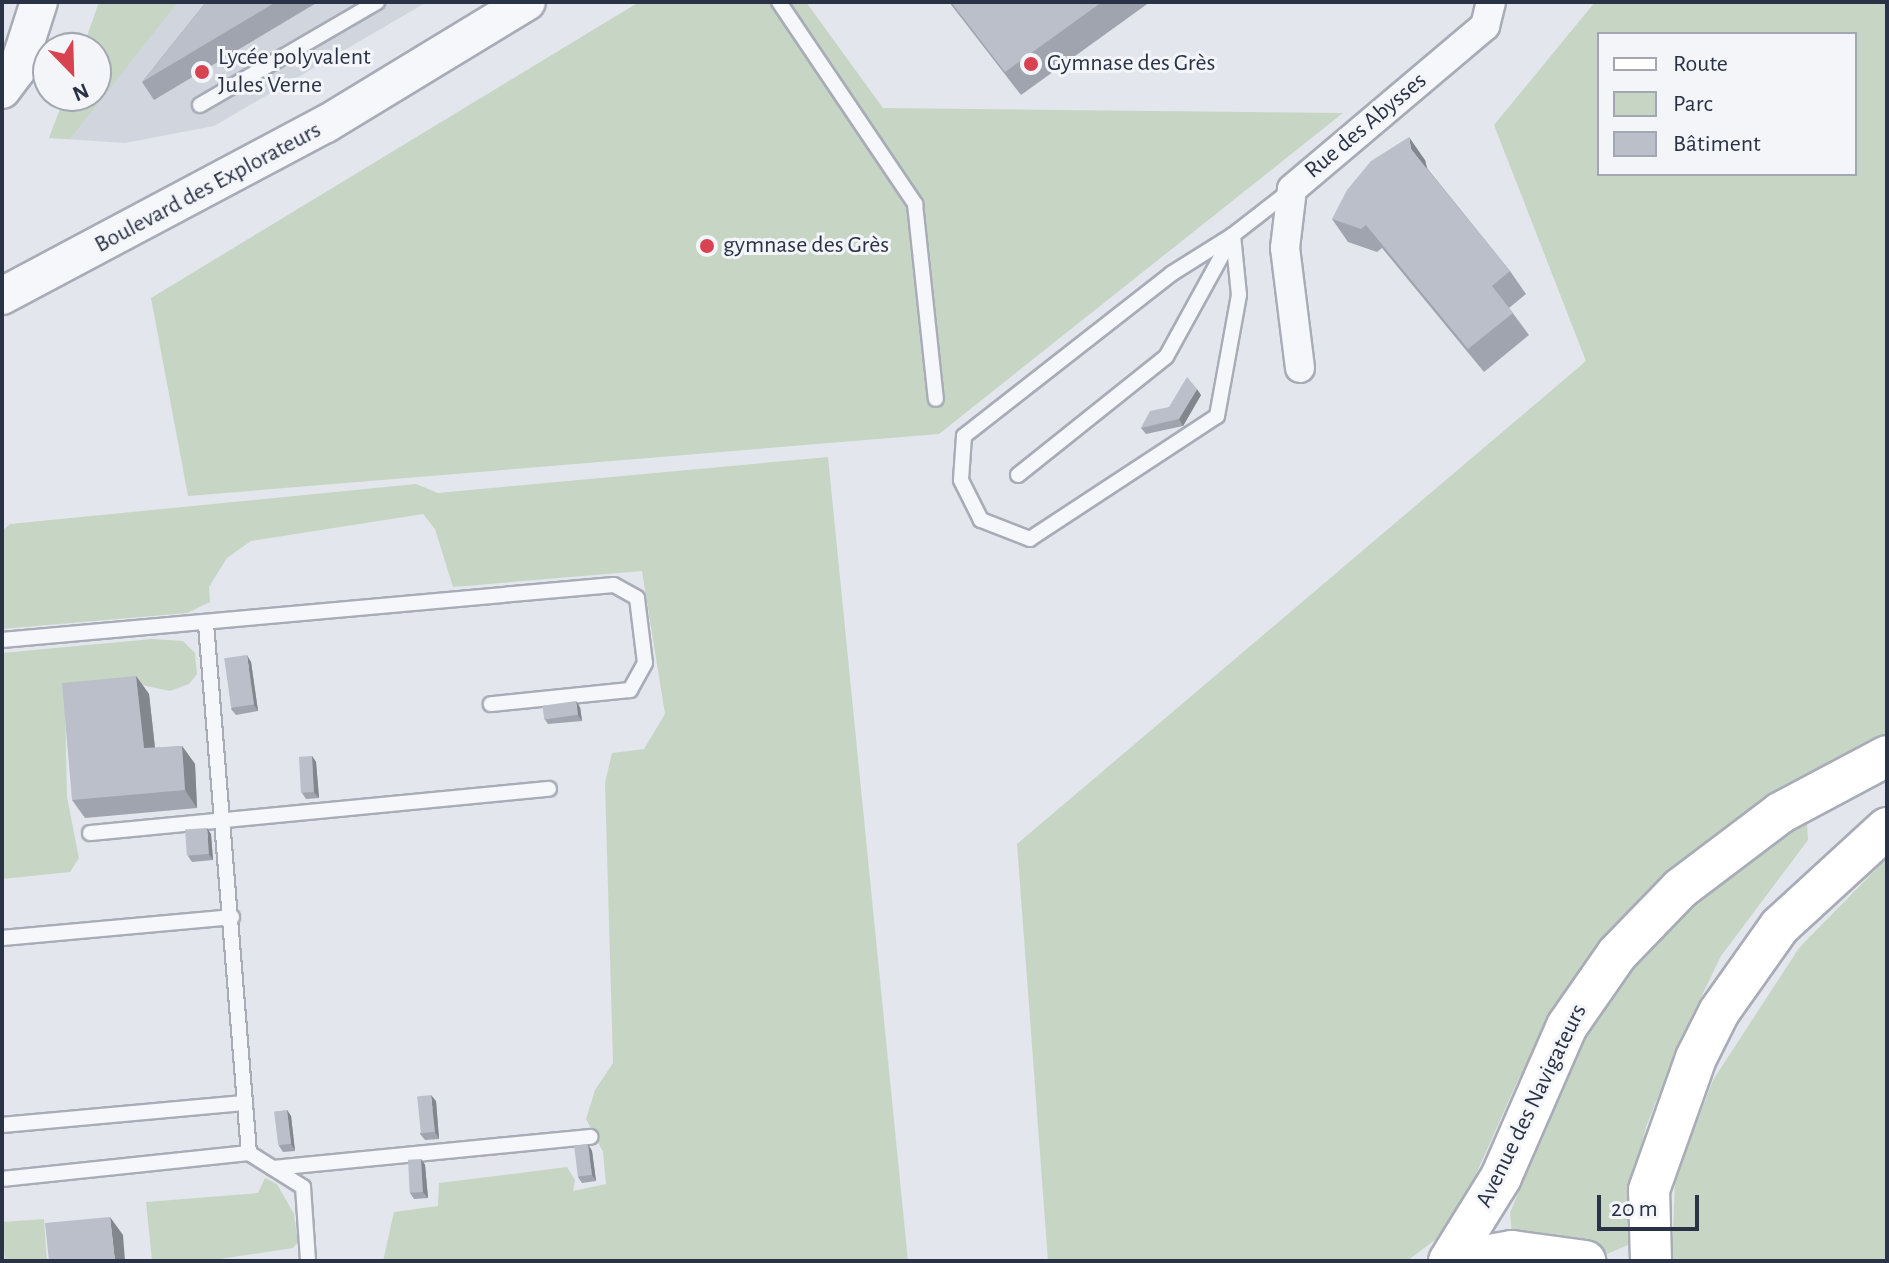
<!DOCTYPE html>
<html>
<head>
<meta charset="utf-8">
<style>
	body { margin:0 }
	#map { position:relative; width:1889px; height:1263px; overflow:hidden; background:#e3e6ec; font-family:"Alegreya Sans",sans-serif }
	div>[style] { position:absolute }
	.built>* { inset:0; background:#d1d5de }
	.green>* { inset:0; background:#c7d6c4; transform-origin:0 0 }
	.roads { filter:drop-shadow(2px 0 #a8acb7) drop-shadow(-2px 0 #a8acb7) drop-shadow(0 2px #a8acb7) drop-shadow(0 -2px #a8acb7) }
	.service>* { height:14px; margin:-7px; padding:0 7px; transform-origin:7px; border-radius:7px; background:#f6f7fa }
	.minor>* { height:28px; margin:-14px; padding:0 14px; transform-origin:14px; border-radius:14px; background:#f6f7fa }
	.tertiary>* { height:36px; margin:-18px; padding:0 18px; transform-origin:18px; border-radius:18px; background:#f6f7fa }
	.secondary>* { height:40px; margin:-20px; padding:0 20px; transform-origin:20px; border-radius:20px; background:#fff }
	.wall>* { inset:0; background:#a0a4ae }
	.shaded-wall>* { inset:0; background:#82868d }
	.building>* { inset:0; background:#babfca; transform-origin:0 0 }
	.dots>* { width:22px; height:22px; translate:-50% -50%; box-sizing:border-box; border:4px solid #f3f5f9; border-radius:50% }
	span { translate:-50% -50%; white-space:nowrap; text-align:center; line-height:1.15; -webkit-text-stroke:6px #f3f5f9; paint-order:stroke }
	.poi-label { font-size:24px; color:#2a3246 }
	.left { translate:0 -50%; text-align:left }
	.street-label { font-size:24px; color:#2a3246 }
	.frame { position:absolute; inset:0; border:4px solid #2a3246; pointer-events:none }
	.legend { position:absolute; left:1597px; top:32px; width:260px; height:144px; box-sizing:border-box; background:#f3f5f9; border:2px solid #a3a7b1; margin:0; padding:10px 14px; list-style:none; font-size:24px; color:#2a3246 }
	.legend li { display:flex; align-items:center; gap:16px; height:40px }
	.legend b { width:40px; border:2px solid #a3a7b1 }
	.north { position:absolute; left:32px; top:32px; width:80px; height:80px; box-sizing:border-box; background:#f3f5f9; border:2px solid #a3a7b1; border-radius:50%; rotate:157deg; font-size:22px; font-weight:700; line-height:32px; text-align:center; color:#2a3246 }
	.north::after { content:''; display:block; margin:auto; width:28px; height:36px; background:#d74350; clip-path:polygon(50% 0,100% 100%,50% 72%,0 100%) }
	.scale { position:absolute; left:1597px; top:1195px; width:102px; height:36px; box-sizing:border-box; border:4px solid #2a3246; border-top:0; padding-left:10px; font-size:24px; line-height:28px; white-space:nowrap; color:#2a3246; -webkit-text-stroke:6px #f3f5f9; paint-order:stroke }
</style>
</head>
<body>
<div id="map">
	<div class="built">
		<i style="clip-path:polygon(99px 2px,427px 2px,214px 126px,125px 143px,49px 138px,65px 96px,96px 96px,96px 48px,83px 48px)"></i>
	</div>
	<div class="green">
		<i style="clip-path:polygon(99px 2px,178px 2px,70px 139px,49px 138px,65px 96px,96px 96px,96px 48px,83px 48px)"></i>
		<i style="clip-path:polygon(639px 2px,806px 2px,883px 108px,1343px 113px,939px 434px,188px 496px,151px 298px)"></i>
		<i style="clip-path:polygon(evenodd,1595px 2px,1887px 2px,1887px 739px,1591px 956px,1518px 1080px,1465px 1199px,1440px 1236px,1407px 1261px,1048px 1261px,1017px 844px,1586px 361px,1494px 125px,1595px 2px,1599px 34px,1855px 34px,1855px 174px,1599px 174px,1599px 34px)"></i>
		<i style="clip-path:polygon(828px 457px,908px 1261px,383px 1261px,394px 1212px,438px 1206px,439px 1183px,567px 1167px,575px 1180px,573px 1191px,606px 1184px,603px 1152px,586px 1119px,595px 1090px,613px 1063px,605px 783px,612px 753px,644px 749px,665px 714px,642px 571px,453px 587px,435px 529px,423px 514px,251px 541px,227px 558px,209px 587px,210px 602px,187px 613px,2px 629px,2px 531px,10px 524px,416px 484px,438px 493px)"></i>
		<i style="clip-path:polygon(152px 639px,183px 641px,195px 653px,197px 674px,189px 684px,170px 691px,137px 684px,65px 700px,67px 797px,79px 858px,70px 872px,2px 879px,2px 653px)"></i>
		<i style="clip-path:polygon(1807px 822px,1808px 840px,1721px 956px,1681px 1039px,1646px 1127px,1628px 1207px,1628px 1245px,1607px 1254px,1571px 1239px,1512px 1234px,1510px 1213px,1563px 1080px,1607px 999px,1659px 935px,1705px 892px,1781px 832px)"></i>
		<i style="clip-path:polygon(1887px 858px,1887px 1261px,1672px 1261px,1675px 1179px,1713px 1080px,1799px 948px)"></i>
		<i style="clip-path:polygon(265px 1178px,277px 1184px,294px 1214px,298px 1242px,293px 1248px,207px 1261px,152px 1261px,146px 1202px,258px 1193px)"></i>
		<i style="left:44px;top:1219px;width:42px;height:42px;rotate:86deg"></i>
	</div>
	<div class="roads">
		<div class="service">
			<i style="left:779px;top:2px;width:244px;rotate:56deg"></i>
			<i style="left:915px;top:204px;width:196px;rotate:83.9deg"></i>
			<i style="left:200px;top:105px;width:205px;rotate:-30.2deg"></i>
			<i style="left:1233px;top:235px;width:60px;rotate:84.3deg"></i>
			<i style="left:1239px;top:295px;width:123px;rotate:100.3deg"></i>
			<i style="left:1217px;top:416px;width:224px;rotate:146.7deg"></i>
			<i style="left:1030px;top:539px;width:53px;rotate:-158.8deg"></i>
			<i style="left:981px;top:520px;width:45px;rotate:-116.6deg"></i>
			<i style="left:961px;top:480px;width:44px;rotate:-86.1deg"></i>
			<i style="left:964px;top:436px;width:263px;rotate:-38deg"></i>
			<i style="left:1171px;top:274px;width:73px;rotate:-32.2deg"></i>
			<i style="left:1018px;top:475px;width:189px;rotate:-38.6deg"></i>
			<i style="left:1166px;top:357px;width:139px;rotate:-61.2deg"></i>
			<i style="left:1233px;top:235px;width:75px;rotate:-37.9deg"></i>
			<i style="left:206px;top:624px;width:531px;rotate:85.35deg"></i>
			<i style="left:249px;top:1153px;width:64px;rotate:32.2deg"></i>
			<i style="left:303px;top:1187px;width:74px;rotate:86.1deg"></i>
			<i style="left:2px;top:640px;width:614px;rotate:-5.14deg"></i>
			<i style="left:614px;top:585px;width:26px;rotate:29deg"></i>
			<i style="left:637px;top:598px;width:65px;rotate:83deg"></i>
			<i style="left:645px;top:663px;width:31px;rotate:119deg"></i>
			<i style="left:630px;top:690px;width:140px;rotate:174.2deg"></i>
			<i style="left:90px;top:833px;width:461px;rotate:-5.5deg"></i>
			<i style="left:2px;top:938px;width:231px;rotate:-5.2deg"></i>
			<i style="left:2px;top:1125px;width:244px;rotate:-5.2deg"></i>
			<i style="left:273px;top:1168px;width:319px;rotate:-5.6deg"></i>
			<i style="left:2px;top:1179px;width:248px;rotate:-6deg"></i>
		</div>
		<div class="minor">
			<i style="left:1300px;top:368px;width:121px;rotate:-97.1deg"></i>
			<i style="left:1285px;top:248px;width:59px;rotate:-83.2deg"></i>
			<i style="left:1292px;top:189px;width:253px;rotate:-40.2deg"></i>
			<i style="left:1485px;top:26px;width:25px;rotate:-76deg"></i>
		</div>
		<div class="tertiary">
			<i style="left:2px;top:90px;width:25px;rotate:-53deg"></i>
			<i style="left:17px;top:70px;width:71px;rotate:-72.1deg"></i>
			<i style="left:2px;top:296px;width:367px;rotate:-28deg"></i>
			<i style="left:326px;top:124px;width:235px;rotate:-31.3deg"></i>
		</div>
		<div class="secondary">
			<i style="left:1449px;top:1261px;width:99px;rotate:-58.2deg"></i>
			<i style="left:1501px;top:1177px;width:165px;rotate:-66.4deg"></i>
			<i style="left:1567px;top:1026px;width:88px;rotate:-55.2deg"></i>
			<i style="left:1617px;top:954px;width:92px;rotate:-45.9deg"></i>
			<i style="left:1681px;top:888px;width:124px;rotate:-37.1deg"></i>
			<i style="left:1780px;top:813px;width:121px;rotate:-28deg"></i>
			<i style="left:1457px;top:1261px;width:56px;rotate:-10.3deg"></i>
			<i style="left:1512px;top:1251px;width:74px;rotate:7.8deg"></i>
			<i style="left:1651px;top:1261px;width:71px;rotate:-91.6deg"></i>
			<i style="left:1649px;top:1190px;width:140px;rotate:-70.4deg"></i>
			<i style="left:1696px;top:1058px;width:51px;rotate:-63.4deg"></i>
			<i style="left:1719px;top:1012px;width:105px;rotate:-54.7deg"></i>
			<i style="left:1780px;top:926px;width:145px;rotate:-42.5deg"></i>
		</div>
	</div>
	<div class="wall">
		<i style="clip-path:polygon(206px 2px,318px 2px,154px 100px,142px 82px)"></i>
		<i style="clip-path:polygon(949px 2px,1150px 2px,1021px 95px)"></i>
		<i style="clip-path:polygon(1425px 160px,1427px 168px,1510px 271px,1526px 294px,1509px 308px,1529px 335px,1484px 372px,1382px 248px,1377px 252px,1348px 242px,1332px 219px)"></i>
		<i style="clip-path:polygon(1201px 395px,1183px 426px,1146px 434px,1141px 428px,1169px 407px)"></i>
		<i style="clip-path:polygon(251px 662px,258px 711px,236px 715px,231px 709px)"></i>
		<i style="clip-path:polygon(136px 676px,149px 694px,155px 748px,182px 746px,195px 764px,197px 808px,85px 818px,72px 800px)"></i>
		<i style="clip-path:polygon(580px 707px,582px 721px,548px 724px,544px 718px)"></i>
		<i style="clip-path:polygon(312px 756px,316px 762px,319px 798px,306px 799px,302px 793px)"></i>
		<i style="clip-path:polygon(211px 834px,213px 860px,192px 862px,188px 856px)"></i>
		<i style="clip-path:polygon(436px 1101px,439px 1139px,425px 1140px,420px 1134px)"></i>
		<i style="clip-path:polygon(287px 1110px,291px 1116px,295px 1151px,283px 1152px,279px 1146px)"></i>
		<i style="clip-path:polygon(588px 1144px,592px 1151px,596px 1181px,582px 1183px,578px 1177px)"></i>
		<i style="clip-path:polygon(421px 1159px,425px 1165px,428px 1198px,414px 1199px,410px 1193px)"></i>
	</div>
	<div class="shaded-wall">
		<i style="clip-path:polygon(1409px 137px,1425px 160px,1428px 172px,1411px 149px)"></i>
		<i style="clip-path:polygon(1197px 389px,1201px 395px,1183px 426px,1179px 419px)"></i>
		<i style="clip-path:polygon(247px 655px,251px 662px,258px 711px,254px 705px)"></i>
		<i style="clip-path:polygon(136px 676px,149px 694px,157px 766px,144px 748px)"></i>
		<i style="clip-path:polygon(576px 701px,580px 707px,582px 721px,578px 715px)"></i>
		<i style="clip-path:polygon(182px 746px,195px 764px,197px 808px,185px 790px)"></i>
		<i style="clip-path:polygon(312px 756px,316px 762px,319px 798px,314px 792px)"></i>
		<i style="clip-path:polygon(207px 828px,211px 834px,213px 860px,209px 854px)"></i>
		<i style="clip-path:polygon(431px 1095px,436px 1101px,439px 1139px,435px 1132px)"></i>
		<i style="clip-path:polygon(287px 1110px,291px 1116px,295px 1151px,291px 1144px)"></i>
		<i style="clip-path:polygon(588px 1144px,592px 1151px,596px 1181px,592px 1175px)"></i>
		<i style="clip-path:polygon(421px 1159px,425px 1165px,428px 1198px,423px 1192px)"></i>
		<i style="clip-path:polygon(110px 1217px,123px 1235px,125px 1261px,115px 1261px)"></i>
	</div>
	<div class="building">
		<i style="clip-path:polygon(206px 2px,276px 2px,142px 82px)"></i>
		<i style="clip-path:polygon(951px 2px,1102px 2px,1005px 72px)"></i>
		<i style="clip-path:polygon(1409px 137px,1411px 149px,1510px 271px,1492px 286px,1513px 313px,1468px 349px,1366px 225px,1361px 229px,1332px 219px,1347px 190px,1371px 161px)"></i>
		<i style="clip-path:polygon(1187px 377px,1197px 389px,1179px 419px,1141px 428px,1150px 411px,1169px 407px)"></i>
		<i style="left:247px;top:655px;width:50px;height:23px;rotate:82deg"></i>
		<i style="clip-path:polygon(136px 676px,144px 748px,182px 746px,185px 790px,72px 800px,62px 683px)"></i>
		<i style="left:576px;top:701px;width:14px;height:34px;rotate:82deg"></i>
		<i style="left:312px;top:756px;width:36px;height:13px;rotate:87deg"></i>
		<i style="left:207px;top:828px;width:26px;height:22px;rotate:86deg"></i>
		<i style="left:431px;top:1095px;width:37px;height:14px;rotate:84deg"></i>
		<i style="left:287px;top:1110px;width:34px;height:13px;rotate:83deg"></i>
		<i style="left:588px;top:1144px;width:31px;height:14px;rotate:83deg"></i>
		<i style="left:421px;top:1159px;width:33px;height:13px;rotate:87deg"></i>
		<i style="clip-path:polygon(110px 1217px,115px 1261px,49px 1261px,45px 1223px)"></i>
	</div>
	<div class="dots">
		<i style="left:1031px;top:64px;background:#d74350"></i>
		<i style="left:202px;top:72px;background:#d74350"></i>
		<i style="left:707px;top:246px;background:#d74350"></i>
	</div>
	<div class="poi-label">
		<span class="left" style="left:218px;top:72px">Lycée polyvalent<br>Jules Verne</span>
		<span class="left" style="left:1047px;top:64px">Gymnase des Grès</span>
		<span class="left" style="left:723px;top:246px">gymnase des Grès</span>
	</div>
	<div class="street-label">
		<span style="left:1366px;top:126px;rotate:-40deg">Rue des Abysses</span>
		<span style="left:208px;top:188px;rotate:-28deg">Boulevard des Explorateurs</span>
		<span style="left:1532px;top:1106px;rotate:-64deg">Avenue des Navigateurs</span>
	</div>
	<div class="frame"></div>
	<ul class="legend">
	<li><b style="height:10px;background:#fff"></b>Route</li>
	<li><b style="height:22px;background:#c7d6c4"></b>Parc</li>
	<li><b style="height:22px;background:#babfca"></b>Bâtiment</li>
	</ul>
	<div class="north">N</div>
	<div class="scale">20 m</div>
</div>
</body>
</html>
